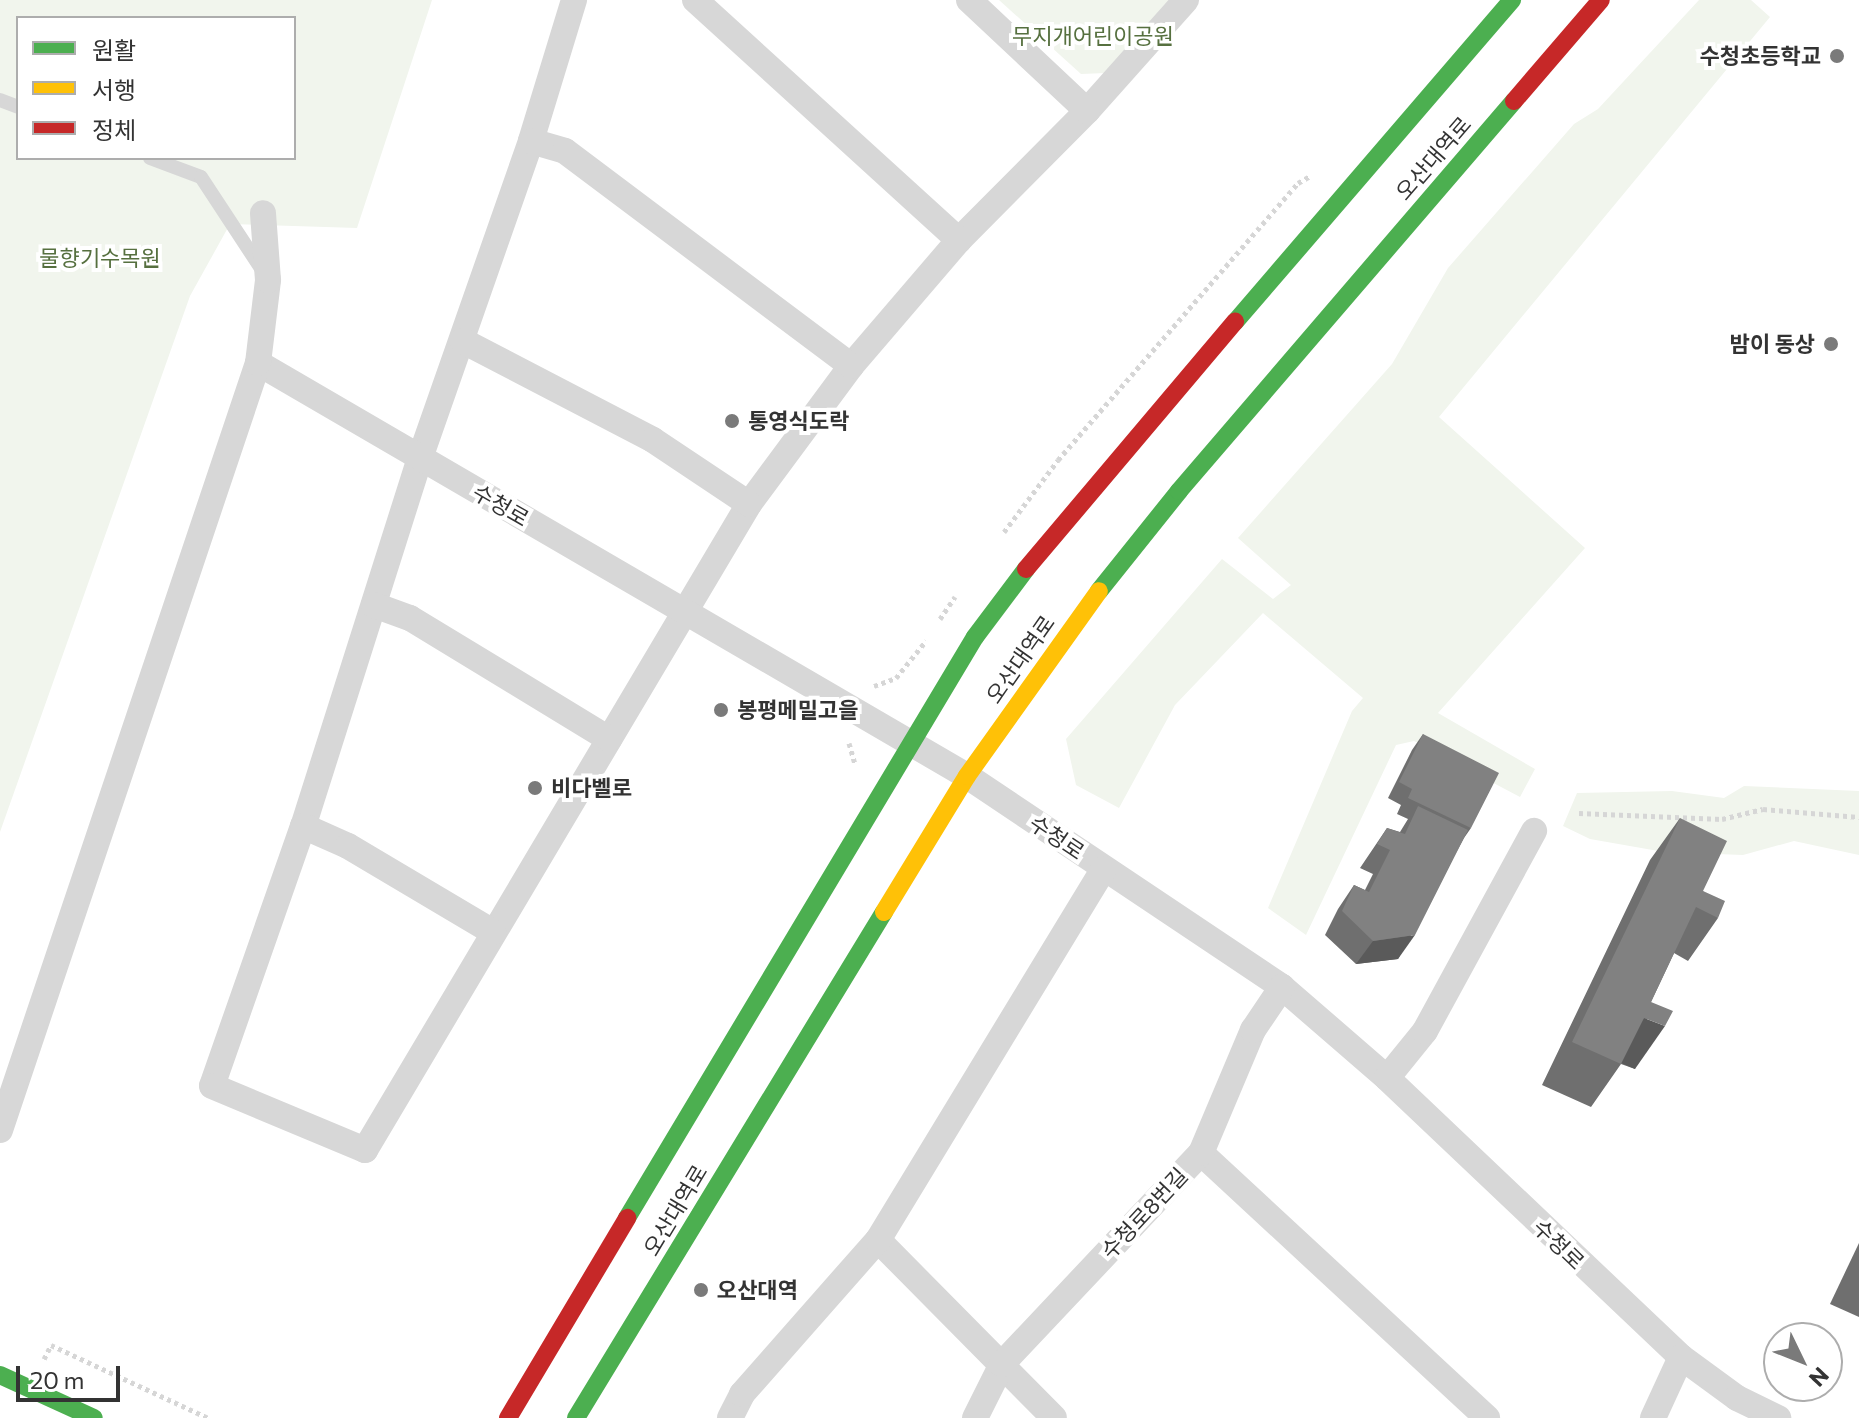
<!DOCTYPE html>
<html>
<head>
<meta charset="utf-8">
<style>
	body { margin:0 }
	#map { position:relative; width:1859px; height:1418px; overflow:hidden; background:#fff; font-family:Commissioner,"Noto Sans KR",sans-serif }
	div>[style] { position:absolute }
	.green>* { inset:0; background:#f1f5ed }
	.path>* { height:5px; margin-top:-2.5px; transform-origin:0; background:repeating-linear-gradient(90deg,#d6d6d6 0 4px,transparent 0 8px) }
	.lane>* { height:14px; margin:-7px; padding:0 7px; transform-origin:7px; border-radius:7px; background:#d7d7d7 }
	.street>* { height:26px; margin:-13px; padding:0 13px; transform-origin:13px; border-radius:13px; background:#d7d7d7 }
	.fast>* { height:18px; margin:-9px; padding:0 9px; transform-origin:9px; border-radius:9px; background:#4caf50 }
	.slow>* { height:18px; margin:-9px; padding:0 9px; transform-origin:9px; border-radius:9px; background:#ffc107 }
	.jam>* { height:18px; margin:-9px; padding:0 9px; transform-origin:9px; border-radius:9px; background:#c62828 }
	.wall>* { inset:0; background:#6f6f6f }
	.shaded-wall>* { inset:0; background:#5a5a5a }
	.building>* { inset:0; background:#818181 }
	.dots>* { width:22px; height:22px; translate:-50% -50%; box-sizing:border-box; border:4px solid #fff; border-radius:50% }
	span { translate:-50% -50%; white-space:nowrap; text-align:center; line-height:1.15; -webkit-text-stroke:8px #fff; paint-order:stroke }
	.park-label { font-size:22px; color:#56703f }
	.poi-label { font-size:22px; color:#333; font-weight:700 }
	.right { translate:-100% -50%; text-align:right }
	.left { translate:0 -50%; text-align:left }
	.street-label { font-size:22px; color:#333 }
	.legend { position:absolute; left:16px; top:16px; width:280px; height:144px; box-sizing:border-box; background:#fff; border:2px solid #adadad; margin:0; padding:10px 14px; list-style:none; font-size:24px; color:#333 }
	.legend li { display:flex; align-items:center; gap:16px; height:40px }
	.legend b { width:40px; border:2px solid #adadad }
	.north { position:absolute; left:1763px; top:1322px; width:80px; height:80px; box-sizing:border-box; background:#fff; border:2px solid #adadad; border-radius:50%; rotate:133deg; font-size:22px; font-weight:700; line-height:32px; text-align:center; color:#333 }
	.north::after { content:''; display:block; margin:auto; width:28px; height:36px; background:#7a7a7a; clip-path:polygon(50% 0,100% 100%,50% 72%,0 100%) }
	.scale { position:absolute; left:16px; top:1366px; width:104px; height:36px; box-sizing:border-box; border:4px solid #333; border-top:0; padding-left:10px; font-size:24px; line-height:28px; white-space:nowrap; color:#333; -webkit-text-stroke:6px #fff; paint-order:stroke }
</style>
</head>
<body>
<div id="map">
	<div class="green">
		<i style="clip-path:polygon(evenodd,0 0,432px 0,357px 228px,230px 224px,190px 296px,0 832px,0 0,18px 18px,294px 18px,294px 158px,18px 158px,18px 18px)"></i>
		<i style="clip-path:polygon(999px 0,1172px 0,1106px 73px,1081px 74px)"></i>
		<i style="clip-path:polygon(1699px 0,1751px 0,1770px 17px,1439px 417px,1585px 548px,1438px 713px,1535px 769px,1520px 797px,1414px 741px,1396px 745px,1306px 935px,1268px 908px,1352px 711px,1363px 698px,1263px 613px,1175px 705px,1119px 808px,1076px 785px,1066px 739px,1222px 559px,1273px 599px,1291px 585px,1238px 538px,1392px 364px,1448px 268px,1574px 124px,1598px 109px)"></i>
		<i style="clip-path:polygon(1744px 786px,1859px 791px,1859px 855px,1794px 841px,1743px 855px,1664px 852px,1590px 839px,1563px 826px,1577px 793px,1672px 791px,1724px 798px)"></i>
	</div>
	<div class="path">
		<i style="left:1004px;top:532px;width:90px;rotate:-53.1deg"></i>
		<i style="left:1058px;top:460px;width:367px;rotate:-49.1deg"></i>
		<i style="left:1298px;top:183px;width:14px;rotate:-30deg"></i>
		<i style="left:940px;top:619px;width:27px;rotate:-56deg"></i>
		<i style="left:874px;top:686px;width:23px;rotate:-20deg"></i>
		<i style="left:896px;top:678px;width:48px;rotate:-51deg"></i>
		<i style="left:849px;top:743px;width:22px;rotate:74deg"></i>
		<i style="left:1579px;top:813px;width:143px;rotate:2.4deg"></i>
		<i style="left:1722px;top:819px;width:42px;rotate:-13.7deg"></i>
		<i style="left:1763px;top:809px;width:96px;rotate:4.8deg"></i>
		<i style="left:44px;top:1359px;width:16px;rotate:-63deg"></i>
		<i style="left:51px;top:1345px;width:173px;rotate:24.9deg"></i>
	</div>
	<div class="lane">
		<i style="left:0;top:100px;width:19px;rotate:21deg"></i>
		<i style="left:150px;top:158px;width:54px;rotate:20.4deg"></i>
		<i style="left:201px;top:177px;width:115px;rotate:56.7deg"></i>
	</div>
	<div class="street">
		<i style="left:574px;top:0;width:147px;rotate:107deg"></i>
		<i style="left:531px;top:141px;width:336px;rotate:109.3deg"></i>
		<i style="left:420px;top:458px;width:386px;rotate:107.6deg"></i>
		<i style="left:303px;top:826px;width:275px;rotate:109.3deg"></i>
		<i style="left:212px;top:1086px;width:166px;rotate:22.7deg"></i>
		<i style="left:365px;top:1150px;width:752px;rotate:-59.27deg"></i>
		<i style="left:749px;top:504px;width:172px;rotate:-53.5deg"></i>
		<i style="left:851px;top:366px;width:166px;rotate:-49.4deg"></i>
		<i style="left:959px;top:240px;width:182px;rotate:-45.2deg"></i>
		<i style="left:1087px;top:111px;width:149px;rotate:-48.3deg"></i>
		<i style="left:695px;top:0;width:357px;rotate:42.3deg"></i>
		<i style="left:969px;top:0;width:162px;rotate:43.2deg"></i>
		<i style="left:531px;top:141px;width:35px;rotate:16deg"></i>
		<i style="left:565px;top:151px;width:358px;rotate:36.9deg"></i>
		<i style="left:463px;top:341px;width:214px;rotate:27.5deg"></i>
		<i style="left:653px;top:440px;width:115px;rotate:33.7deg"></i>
		<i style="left:258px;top:363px;width:821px;rotate:30.22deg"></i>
		<i style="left:967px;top:776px;width:379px;rotate:33.8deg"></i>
		<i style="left:1282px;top:987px;width:139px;rotate:40.9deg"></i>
		<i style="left:1387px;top:1078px;width:405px;rotate:43.5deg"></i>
		<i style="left:1681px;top:1357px;width:69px;rotate:36.2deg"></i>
		<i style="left:1737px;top:1398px;width:46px;rotate:26deg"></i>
		<i style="left:374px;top:605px;width:38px;rotate:20deg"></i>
		<i style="left:410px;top:618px;width:233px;rotate:31.3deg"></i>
		<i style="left:303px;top:826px;width:49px;rotate:24deg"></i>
		<i style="left:348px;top:846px;width:169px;rotate:30.7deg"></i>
		<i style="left:1387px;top:1078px;width:60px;rotate:-51deg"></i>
		<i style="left:1425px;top:1031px;width:228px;rotate:-61.4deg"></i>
		<i style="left:0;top:1130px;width:809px;rotate:-71.41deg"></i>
		<i style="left:258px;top:363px;width:84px;rotate:-83.1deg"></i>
		<i style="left:268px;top:280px;width:67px;rotate:-94.3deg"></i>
		<i style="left:1201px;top:1153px;width:390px;rotate:42.8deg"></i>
		<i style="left:878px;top:1240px;width:250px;rotate:45.3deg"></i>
		<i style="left:730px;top:1418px;width:27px;rotate:-63deg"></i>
		<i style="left:742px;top:1394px;width:205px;rotate:-48.6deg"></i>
		<i style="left:878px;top:1240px;width:434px;rotate:-58.7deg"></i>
		<i style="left:975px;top:1418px;width:60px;rotate:-63.4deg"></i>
		<i style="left:1002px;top:1364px;width:290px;rotate:-46.7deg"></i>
		<i style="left:1201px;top:1153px;width:134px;rotate:-67.1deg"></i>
		<i style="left:1253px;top:1030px;width:52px;rotate:-56deg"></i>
		<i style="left:1653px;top:1418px;width:67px;rotate:-65.3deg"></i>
	</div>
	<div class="fast">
		<i style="left:1235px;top:322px;width:425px;rotate:-49.3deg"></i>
		<i style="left:1099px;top:591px;width:128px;rotate:-51.3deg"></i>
		<i style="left:1179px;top:491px;width:514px;rotate:-49.34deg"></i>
		<i style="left:627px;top:1218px;width:677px;rotate:-59.08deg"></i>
		<i style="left:975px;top:637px;width:85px;rotate:-53.1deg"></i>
		<i style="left:0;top:1375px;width:103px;rotate:24.6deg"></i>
		<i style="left:576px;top:1418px;width:592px;rotate:-58.67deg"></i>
	</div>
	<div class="slow">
		<i style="left:884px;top:912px;width:159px;rotate:-58.6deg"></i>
		<i style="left:967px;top:776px;width:227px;rotate:-54.5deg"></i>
	</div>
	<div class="jam">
		<i style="left:1514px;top:101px;width:133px;rotate:-49.3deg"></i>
		<i style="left:1026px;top:569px;width:324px;rotate:-49.8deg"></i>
		<i style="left:508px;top:1418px;width:233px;rotate:-59.2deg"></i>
	</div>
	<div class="wall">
		<i style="clip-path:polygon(1423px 734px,1471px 828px,1464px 838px,1398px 959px,1356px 964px,1325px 935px,1338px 909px,1354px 885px,1365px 890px,1373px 874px,1360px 868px,1387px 828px,1400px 832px,1408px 819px,1397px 814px,1401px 805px,1388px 798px,1412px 750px)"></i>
		<i style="clip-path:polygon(1680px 818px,1703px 891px,1718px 918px,1688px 961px,1674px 953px,1651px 1002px,1635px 1069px,1621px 1064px,1591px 1107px,1542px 1085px,1650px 860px)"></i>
		<i style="clip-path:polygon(1859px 1243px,1859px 1317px,1830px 1304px)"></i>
	</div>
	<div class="shaded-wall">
		<i style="clip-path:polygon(1415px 935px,1398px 959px,1356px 964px,1373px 941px)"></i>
		<i style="clip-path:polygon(1644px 1018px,1665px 1026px,1635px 1069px,1614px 1060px)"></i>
	</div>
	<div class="building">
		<i style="clip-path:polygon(1423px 734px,1499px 773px,1471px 828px,1408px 798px,1412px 789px,1399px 782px)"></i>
		<i style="clip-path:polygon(1418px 806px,1468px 830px,1415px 935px,1373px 941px,1342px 911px,1354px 885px,1369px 892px,1390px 850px,1377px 844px,1387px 828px,1405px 834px)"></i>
		<i style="clip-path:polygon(1680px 818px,1727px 841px,1703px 891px,1725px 901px,1718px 918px,1696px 907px,1651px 1002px,1673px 1011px,1665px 1026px,1644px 1018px,1621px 1064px,1572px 1042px)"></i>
	</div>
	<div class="dots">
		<i style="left:1837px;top:56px;background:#7a7a7a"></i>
		<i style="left:1831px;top:344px;background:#7a7a7a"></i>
		<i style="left:732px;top:421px;background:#7a7a7a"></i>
		<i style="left:721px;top:710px;background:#7a7a7a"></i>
		<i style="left:535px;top:788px;background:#7a7a7a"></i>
		<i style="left:701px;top:1290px;background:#7a7a7a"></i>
	</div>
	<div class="park-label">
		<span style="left:1093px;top:36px">무지개어린이공원</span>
		<span style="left:100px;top:258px">물향기수목원</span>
	</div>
	<div class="poi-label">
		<span class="right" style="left:1821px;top:56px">수청초등학교</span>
		<span class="right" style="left:1815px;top:344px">밤이 동상</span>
		<span class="left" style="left:748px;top:421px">통영식도락</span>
		<span class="left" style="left:737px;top:710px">봉평메밀고을</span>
		<span class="left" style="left:551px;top:788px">비다벨로</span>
		<span class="left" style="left:717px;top:1290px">오산대역</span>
	</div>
	<div class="street-label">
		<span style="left:1433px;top:158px;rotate:-49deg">오산대역로</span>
		<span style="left:501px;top:505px;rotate:30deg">수청로</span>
		<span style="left:1020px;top:659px;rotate:-55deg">오산대역로</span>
		<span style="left:1057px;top:837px;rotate:34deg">수청로</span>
		<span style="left:675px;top:1210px;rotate:-59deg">오산대역로</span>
		<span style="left:1144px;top:1213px;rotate:-47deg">수청로8번길</span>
		<span style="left:1559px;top:1244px;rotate:44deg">수청로</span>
	</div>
	<ul class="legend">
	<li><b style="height:10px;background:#4caf50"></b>원활</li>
	<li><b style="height:10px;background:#ffc107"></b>서행</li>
	<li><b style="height:10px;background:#c62828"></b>정체</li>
	</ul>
	<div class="north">N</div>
	<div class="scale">20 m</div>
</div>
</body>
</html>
